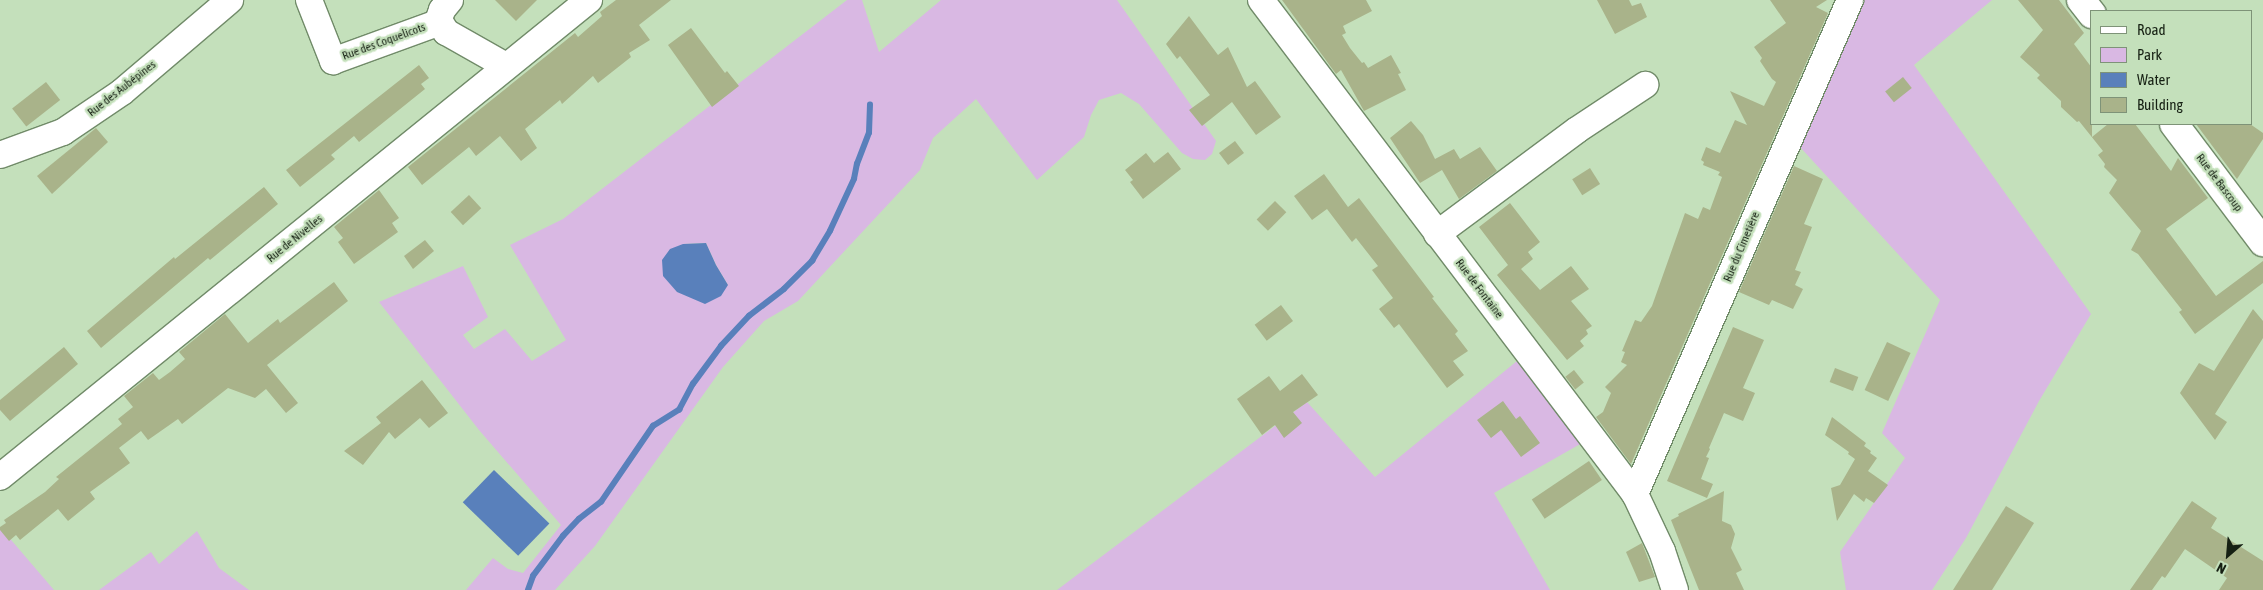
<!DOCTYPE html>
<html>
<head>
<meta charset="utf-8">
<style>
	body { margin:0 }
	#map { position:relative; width:2263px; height:590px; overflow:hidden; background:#c4e0bb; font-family:"Asap Condensed",sans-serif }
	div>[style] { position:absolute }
	.green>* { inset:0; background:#d9b8e3 }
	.water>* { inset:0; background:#5980bb; transform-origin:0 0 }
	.stream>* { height:5.5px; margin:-2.75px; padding:0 2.75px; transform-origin:2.75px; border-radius:2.75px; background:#5980bb }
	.building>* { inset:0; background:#a9b38a; transform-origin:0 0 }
	.roads { filter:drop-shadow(1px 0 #718b69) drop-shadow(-1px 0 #718b69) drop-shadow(0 1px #718b69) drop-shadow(0 -1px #718b69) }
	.minor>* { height:26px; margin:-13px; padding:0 13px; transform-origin:13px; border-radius:13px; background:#fff }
	.major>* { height:28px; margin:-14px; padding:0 14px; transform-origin:14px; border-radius:14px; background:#fff }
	span { translate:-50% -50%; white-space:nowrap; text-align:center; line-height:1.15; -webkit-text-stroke:5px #c4e0bb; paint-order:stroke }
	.street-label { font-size:12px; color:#162013 }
	.legend { position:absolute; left:2090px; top:10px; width:162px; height:115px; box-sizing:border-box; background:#c4e0bb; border:1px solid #7e9378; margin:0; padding:6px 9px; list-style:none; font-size:15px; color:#162013 }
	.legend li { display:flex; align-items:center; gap:10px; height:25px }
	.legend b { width:25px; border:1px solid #7e9378 }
	.north { position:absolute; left:2203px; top:530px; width:50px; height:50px; -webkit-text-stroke:4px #c4e0bb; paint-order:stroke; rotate:207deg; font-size:14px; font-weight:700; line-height:20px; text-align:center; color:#162013 }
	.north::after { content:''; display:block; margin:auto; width:18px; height:22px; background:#162013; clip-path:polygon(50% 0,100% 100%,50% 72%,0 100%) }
</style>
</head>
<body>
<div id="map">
	<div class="green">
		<i style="clip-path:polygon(evenodd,847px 0,862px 0,879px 52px,941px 0,1117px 0,1216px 141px,1212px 154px,1205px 160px,1193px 159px,1182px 153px,1139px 104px,1121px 93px,1099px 100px,1091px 115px,1084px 137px,1037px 180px,976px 99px,933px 138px,920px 170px,798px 301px,764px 321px,723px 367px,595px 546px,555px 590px,466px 590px,493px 558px,508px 569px,523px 573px,561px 525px,479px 430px,379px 302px,463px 266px,488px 317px,463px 335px,474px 349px,505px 329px,532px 361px,566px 340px,510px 245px,563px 219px,847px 0,706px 243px,716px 265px,728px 285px,683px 244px,706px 243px)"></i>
		<i style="clip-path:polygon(1850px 0,1992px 0,1914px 65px,2091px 314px,2039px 401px,1966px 538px,1932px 590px,1846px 590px,1840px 552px,1905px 458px,1882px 433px,1940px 300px,1790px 136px)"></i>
		<i style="clip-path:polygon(1517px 361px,1582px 443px,1494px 493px,1550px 590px,1057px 590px,1307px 402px,1375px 477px)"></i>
		<i style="clip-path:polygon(0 527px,54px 590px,0 590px)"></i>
		<i style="clip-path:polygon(197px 531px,219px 568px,249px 590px,99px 590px,151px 552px,159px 564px)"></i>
	</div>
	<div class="water">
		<i style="clip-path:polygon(706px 243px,716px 265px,728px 285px,721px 296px,705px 304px,677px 292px,663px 276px,662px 260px,670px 249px,683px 244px)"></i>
		<i style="left:494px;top:470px;width:77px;height:45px;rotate:44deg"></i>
	</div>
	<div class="stream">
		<i style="left:528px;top:590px;width:15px;rotate:-70deg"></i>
		<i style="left:533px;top:576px;width:50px;rotate:-53.1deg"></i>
		<i style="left:563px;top:536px;width:23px;rotate:-47deg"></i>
		<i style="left:579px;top:519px;width:28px;rotate:-38deg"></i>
		<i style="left:601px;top:502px;width:92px;rotate:-55.6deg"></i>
		<i style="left:653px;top:426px;width:31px;rotate:-32deg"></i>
		<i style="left:679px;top:410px;width:30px;rotate:-62deg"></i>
		<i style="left:693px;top:384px;width:47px;rotate:-53.6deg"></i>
		<i style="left:721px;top:346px;width:41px;rotate:-47deg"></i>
		<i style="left:749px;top:316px;width:44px;rotate:-37.6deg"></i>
		<i style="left:784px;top:289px;width:40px;rotate:-45deg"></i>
		<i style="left:812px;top:261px;width:35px;rotate:-59deg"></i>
		<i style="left:830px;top:231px;width:57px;rotate:-65.2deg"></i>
		<i style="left:854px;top:179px;width:15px;rotate:-79deg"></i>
		<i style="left:857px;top:164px;width:33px;rotate:-69deg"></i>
		<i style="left:869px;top:133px;width:28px;rotate:-88deg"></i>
	</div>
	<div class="building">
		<i style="clip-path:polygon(495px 0,537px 0,516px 21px)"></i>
		<i style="clip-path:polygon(616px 0,671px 0,639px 25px,650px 40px,629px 53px,631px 57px,598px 83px,593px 76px,562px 104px,560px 100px,525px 129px,537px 148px,521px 161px,500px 136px,476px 156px,469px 147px,422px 185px,408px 167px,575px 33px,578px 37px,602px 16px,600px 12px)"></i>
		<i style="clip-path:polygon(1282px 0,1366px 0,1372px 11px,1343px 26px,1346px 33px,1342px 35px,1350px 48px,1362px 63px,1364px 62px,1368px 68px,1391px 55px,1401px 73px,1398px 74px,1406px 90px,1364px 111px,1341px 70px,1336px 74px)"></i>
		<i style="clip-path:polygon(1597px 0,1629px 0,1632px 6px,1641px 3px,1647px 17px,1615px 34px)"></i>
		<i style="clip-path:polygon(1770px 0,1827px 0,1816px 7px,1828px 13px,1631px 464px,1596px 417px,1603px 412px,1611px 393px,1605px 387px,1627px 365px,1621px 362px,1625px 352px,1622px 351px,1635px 320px,1641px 322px,1652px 306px,1685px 213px,1698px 219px,1703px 207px,1710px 210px,1722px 177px,1718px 175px,1720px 172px,1703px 165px,1704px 162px,1701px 160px,1706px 147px,1720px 153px,1735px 120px,1747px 125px,1730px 91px,1764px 106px,1776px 82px,1772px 79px,1760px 61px,1762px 58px,1754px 47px,1786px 23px)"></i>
		<i style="clip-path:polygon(2018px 0,2059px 0,2084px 33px,2074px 44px,2092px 68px,2092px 137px,2108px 124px,2135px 124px,2171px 171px,2178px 158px,2208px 198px,2166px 229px,2216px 296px,2263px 261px,2263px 283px,2195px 334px,2179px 312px,2182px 310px,2138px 254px,2131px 250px,2141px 231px,2109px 193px,2117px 180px,2104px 167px,2105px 164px,2098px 155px,2103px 151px,2079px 121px,2077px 122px,2061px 107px,2061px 101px,2037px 78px,2040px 75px,2020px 57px,2043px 30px)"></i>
		<i style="clip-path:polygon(1189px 16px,1218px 55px,1228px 47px,1247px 87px,1255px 81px,1281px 117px,1256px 135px,1232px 102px,1202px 126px,1189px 110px,1210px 95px,1180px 56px,1177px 59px,1166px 44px)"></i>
		<i style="clip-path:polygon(691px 28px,725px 73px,727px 71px,739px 86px,712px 107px,668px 45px)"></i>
		<i style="clip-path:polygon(419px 65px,429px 78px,421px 84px,425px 89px,359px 142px,354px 136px,331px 155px,335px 159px,300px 187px,286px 170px)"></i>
		<i style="left:1903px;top:77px;width:14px;height:23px;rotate:51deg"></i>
		<i style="left:46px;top:82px;width:23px;height:43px;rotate:52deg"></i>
		<i style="clip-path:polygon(1411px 121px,1423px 135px,1435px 159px,1454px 149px,1460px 159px,1480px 147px,1497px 171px,1459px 199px,1442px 170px,1420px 183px,1390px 138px)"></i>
		<i style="clip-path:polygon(2196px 124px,2250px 124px,2263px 133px,2263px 139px,2237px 179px)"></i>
		<i style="clip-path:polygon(96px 128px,108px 142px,52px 194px,37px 176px)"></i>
		<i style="left:1235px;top:141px;width:15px;height:20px;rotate:53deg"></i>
		<i style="clip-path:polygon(1168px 152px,1181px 169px,1143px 199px,1130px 182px,1133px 180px,1125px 170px,1146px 153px,1154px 163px)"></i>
		<i style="clip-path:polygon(1794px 166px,1823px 179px,1804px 224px,1812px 227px,1795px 270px,1801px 272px,1795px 285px,1803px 289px,1793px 309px,1772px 300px,1769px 305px,1739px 292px)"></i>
		<i style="left:1590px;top:168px;width:19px;height:21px;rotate:58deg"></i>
		<i style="clip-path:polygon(1324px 174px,1348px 207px,1359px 198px,1434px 297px,1432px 298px,1458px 331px,1455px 334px,1468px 351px,1453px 361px,1464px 375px,1447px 388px,1399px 324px,1394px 328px,1379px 309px,1393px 298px,1372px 270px,1378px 266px,1356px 238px,1352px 242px,1327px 209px,1312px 220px,1294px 196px)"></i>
		<i style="clip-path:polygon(264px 187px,278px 204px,210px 260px,208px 258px,101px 348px,87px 331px,174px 257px,175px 259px)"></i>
		<i style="clip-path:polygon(379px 190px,399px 218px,392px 223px,398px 232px,354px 264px,338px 242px,343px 238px,334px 227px)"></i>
		<i style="left:469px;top:195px;width:18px;height:25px;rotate:47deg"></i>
		<i style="left:1275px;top:201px;width:16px;height:26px;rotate:45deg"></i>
		<i style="clip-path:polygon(1510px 203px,1540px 242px,1528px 252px,1533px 259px,1521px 269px,1540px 290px,1571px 266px,1589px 289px,1571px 301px,1592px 326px,1586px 330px,1588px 334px,1580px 341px,1584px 346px,1567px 360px,1497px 275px,1508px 265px,1479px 227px)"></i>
		<i style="clip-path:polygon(425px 240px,434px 251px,413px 269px,404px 256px)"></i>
		<i style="clip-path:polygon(334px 282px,348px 301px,267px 365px,298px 403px,286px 413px,266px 389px,255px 398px,228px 388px,182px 424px,178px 419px,148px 440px,141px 431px,119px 448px,130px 463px,90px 492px,95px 499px,68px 521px,58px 509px,20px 540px,16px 535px,9px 541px,0 530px,0 527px,6px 523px,4px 520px,45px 492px,59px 479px,56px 477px,122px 424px,118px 419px,133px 407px,124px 396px,153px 373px,159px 380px,170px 372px,185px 359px,179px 352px,225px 314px,248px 343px,278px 319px,280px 323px)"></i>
		<i style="left:1281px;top:305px;width:20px;height:33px;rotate:53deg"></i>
		<i style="clip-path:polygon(2253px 309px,2263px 321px,2263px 338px,2215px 414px,2227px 422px,2215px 440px,2180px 393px,2199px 363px,2214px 371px)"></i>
		<i style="clip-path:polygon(1733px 327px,1764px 340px,1743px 388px,1755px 393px,1743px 421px,1724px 413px,1709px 448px,1710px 449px,1706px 457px,1709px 458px,1701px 479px,1713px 484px,1707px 498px,1667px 481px)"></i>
		<i style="left:1887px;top:342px;width:26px;height:53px;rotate:25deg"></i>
		<i style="clip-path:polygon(64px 347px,78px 364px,10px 421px,0 410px,0 400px)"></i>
		<i style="left:1835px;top:368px;width:25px;height:15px;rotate:21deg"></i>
		<i style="left:1574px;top:370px;width:16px;height:11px;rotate:52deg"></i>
		<i style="clip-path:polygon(1302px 374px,1318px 395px,1293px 412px,1302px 423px,1284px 438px,1275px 425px,1262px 435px,1237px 399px,1269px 376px,1280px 391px)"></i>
		<i style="clip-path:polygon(422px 380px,448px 413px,429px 428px,420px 418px,395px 439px,389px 432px,363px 465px,344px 451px,381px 423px,376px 417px)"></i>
		<i style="clip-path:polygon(1503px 401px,1516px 419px,1520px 416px,1540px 443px,1521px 457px,1501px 430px,1491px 438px,1477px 420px)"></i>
		<i style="clip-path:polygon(1832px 417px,1866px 443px,1864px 446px,1871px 451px,1870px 453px,1877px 458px,1868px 471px,1888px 485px,1874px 503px,1866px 498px,1864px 502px,1854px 494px,1837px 521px,1831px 488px,1840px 485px,1855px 459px,1848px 454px,1849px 452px,1825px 435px)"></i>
		<i style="left:1589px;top:461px;width:23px;height:69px;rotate:56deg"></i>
		<i style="clip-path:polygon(1724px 491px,1722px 521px,1731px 525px,1735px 534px,1731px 548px,1742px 570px,1736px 573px,1744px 590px,1699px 590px,1671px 520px,1679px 516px,1678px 514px)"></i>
		<i style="clip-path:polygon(2192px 501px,2217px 518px,2211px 528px,2263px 561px,2263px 590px,2219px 590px,2227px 578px,2185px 549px,2165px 578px,2162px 576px,2152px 590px,2130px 590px)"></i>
		<i style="clip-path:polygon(2006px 506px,2034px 523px,1992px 590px,1953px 590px)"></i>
		<i style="clip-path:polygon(1642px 543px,1655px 577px,1639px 582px,1626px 552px)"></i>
	</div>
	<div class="roads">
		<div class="minor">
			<i style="left:309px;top:0;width:66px;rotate:68.5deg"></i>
			<i style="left:333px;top:61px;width:114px;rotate:-20deg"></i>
			<i style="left:450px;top:0;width:13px;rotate:129deg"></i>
			<i style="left:442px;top:10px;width:6px;rotate:108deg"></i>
			<i style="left:440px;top:16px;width:6px;rotate:90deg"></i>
			<i style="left:440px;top:22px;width:12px;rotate:59deg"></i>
			<i style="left:446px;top:32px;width:69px;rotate:29.5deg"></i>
			<i style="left:1261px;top:0;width:620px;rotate:52.87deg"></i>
			<i style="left:1635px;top:494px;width:63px;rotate:64.7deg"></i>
			<i style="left:1662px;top:551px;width:41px;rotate:71.6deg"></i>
			<i style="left:0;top:155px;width:67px;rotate:-20.1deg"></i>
			<i style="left:63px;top:132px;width:71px;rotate:-34.1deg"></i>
			<i style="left:122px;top:92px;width:142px;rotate:-40.4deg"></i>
			<i style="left:1437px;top:234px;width:174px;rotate:-36.6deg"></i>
			<i style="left:1577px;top:130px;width:82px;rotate:-33.5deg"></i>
			<i style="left:0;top:477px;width:758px;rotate:-39deg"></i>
			<i style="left:1635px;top:494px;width:539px;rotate:-66.48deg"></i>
		</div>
		<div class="major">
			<i style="left:2081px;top:0;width:18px;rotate:52deg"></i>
			<i style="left:2174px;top:124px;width:148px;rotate:53deg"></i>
		</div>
	</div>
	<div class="street-label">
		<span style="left:384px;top:42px;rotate:-20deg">Rue des Coquelicots</span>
		<span style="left:122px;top:89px;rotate:-38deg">Rue des Aubépines</span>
		<span style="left:2219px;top:183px;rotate:53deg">Rue de Bascoup</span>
		<span style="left:295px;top:239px;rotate:-39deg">Rue de Nivelles</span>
		<span style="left:1742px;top:247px;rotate:-67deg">Rue du Cimetière</span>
		<span style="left:1479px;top:289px;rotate:53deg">Rue de Fontaine</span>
	</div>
	<ul class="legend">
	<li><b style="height:6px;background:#fff"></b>Road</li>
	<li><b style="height:14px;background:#d9b8e3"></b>Park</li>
	<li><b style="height:14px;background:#5980bb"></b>Water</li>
	<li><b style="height:14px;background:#a9b38a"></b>Building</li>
	</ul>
	<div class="north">N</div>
</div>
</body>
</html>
